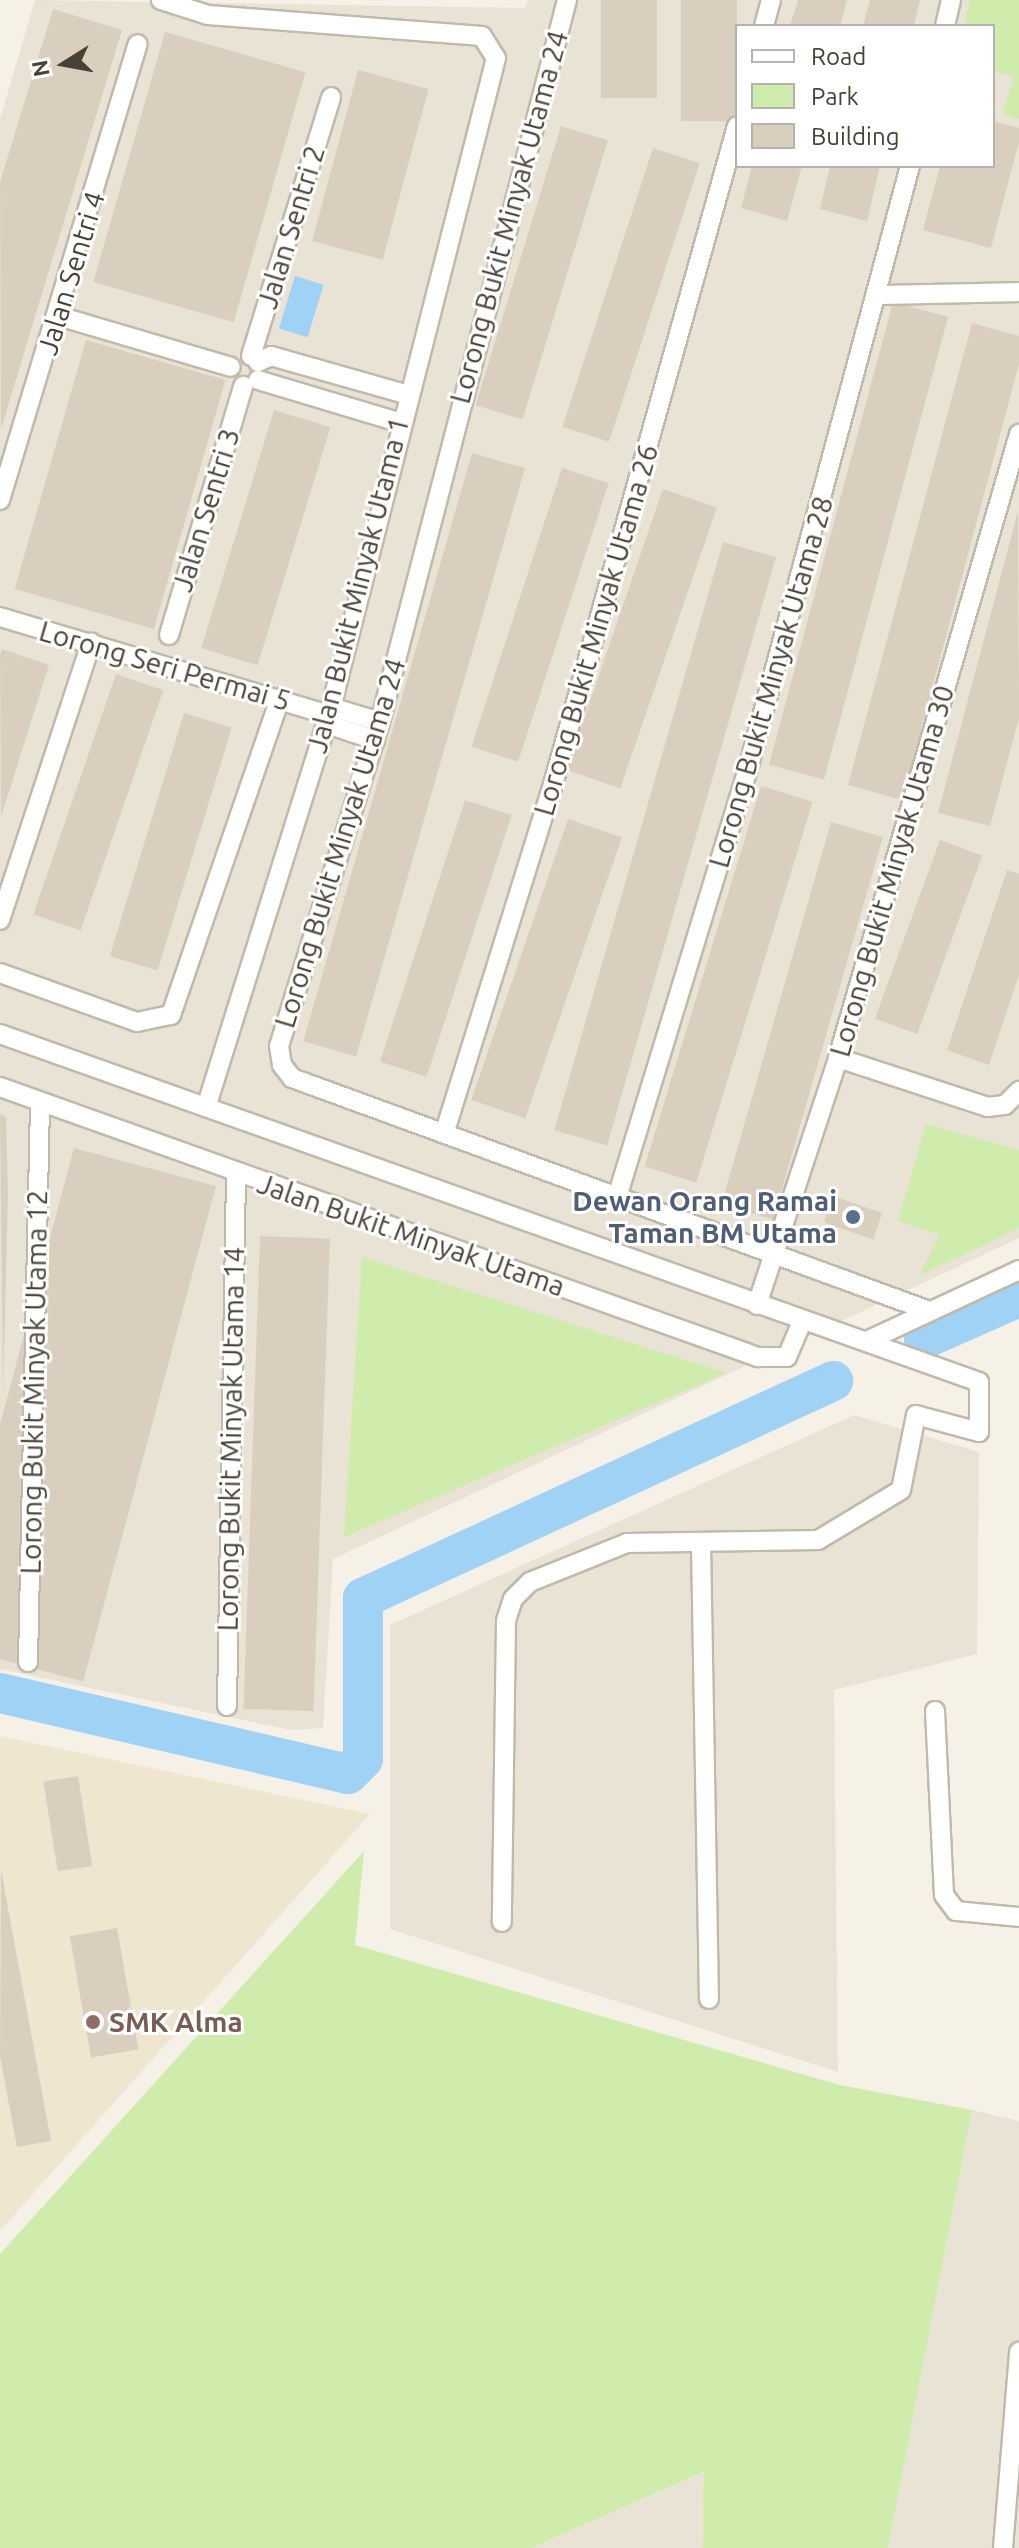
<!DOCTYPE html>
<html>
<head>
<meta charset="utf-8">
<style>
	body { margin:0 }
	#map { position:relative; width:1019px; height:2548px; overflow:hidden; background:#f5f1e7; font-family:Ubuntu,sans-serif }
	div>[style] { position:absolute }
	.residential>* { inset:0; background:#e9e3d5 }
	.education>* { inset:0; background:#efe6d0 }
	.green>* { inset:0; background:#cfecad }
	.water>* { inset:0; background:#a0d2f5; transform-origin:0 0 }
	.river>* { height:40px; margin:-20px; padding:0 20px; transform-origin:20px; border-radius:20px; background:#a0d2f5 }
	.building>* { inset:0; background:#dacfbf; transform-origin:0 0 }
	.roads { filter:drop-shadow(2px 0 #c1b9a9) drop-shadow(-2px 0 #c1b9a9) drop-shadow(0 2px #c1b9a9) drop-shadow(0 -2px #c1b9a9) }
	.minor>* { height:18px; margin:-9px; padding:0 9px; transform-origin:9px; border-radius:9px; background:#fff }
	.dots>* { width:22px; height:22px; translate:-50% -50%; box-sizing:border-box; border:4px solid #fff; border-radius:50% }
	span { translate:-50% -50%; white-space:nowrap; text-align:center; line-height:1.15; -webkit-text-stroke:6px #fff; paint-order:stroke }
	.street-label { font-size:28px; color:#484135 }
	.service-label { font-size:28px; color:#4e5e75; font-weight:700 }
	.right { translate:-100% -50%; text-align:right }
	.education-label { font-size:28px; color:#785e54; font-weight:700 }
	.left { translate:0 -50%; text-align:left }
	.legend { position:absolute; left:735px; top:24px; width:260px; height:144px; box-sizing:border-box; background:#fff; border:2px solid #b6b3ae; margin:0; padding:10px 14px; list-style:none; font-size:24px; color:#484135 }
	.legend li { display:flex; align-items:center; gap:16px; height:40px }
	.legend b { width:40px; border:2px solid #b6b3ae }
	.north { position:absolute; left:24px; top:24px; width:80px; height:80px; -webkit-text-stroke:6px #fff; paint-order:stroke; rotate:259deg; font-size:22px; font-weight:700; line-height:32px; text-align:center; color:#484135 }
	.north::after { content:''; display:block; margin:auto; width:28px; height:36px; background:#484135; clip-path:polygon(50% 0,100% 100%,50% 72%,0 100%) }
</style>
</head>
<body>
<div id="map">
	<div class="residential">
		<i style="clip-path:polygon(evenodd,35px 0,525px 8px,528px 0,1019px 0,1019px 1238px,333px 1559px,323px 1728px,291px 1730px,0 1669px,0 119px,35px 0,737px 26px,993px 26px,993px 166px,737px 166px,737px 26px)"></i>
		<i style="clip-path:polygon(854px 1415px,979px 1452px,977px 1654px,834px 1690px,838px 2072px,390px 1929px,390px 1625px)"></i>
		<i style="clip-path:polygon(972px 2110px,1019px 2121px,1019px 2548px,888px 2548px)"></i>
		<i style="clip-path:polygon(705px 2472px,703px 2548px,531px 2548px)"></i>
	</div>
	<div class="education">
		<i style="clip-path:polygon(0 1736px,370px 1814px,0 2231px)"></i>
	</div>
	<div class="green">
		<i style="clip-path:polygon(970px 0,1019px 0,1019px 119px,1002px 114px,1014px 77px,993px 71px,993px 26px,964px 26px)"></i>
		<i style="clip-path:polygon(926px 1124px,1019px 1150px,1019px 1228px,919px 1276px,940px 1235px,898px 1221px)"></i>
		<i style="clip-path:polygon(362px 1257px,726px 1373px,344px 1537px)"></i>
		<i style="clip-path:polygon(364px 1851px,355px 1945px,840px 2085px,972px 2110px,888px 2548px,703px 2548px,704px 2472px,531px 2548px,0 2548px,0 2254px)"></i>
	</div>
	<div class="water">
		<i style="left:295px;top:276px;width:30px;height:55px;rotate:17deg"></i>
	</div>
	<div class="river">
		<i style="left:924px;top:1339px;width:104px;rotate:-23.9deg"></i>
		<i style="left:0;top:1693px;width:357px;rotate:13.1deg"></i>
		<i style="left:348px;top:1774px;width:21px;rotate:-45deg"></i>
		<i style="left:363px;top:1759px;width:161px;rotate:-90deg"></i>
		<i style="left:363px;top:1598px;width:518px;rotate:-24.78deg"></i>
	</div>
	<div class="building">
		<i style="left:601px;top:0;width:56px;height:98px"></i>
		<i style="left:681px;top:0;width:56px;height:121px"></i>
		<i style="clip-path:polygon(798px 0,847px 0,840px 26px,790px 26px)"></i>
		<i style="clip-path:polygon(870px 0,920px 0,914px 26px,863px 26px)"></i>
		<i style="clip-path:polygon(53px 9px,122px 30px,1px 429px,0 182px)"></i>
		<i style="left:165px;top:32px;width:146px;height:260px;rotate:16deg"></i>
		<i style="left:358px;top:70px;width:73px;height:177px;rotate:15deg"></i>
		<i style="clip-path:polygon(993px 121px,1019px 128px,1019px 142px,991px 248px,923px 230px,940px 166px,993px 166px)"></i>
		<i style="left:561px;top:126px;width:49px;height:292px;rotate:17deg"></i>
		<i style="left:653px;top:148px;width:49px;height:293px;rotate:18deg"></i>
		<i style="clip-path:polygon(752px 166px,802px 166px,787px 221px,741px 208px)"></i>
		<i style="clip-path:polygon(830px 166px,880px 166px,867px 221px,820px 209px)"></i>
		<i style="left:893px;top:302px;width:57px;height:479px;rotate:15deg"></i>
		<i style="clip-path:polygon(972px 323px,1019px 336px,1019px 364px,902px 800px,848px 785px)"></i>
		<i style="left:86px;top:340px;width:145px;height:259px;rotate:16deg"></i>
		<i style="left:274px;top:410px;width:59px;height:249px;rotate:17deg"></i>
		<i style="left:472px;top:453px;width:55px;height:612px;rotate:16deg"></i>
		<i style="left:562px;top:468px;width:49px;height:293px;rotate:18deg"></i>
		<i style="left:663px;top:489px;width:57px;height:297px;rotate:19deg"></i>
		<i style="clip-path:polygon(1018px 511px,1019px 718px,990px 826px,938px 813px)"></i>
		<i style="left:723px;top:542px;width:55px;height:612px;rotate:16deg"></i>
		<i style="clip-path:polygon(2px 649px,49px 665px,1px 817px,0 655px)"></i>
		<i style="left:116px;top:674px;width:50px;height:254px;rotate:19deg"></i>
		<i style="left:184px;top:713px;width:50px;height:254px;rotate:17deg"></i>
		<i style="left:761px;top:786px;width:54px;height:398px;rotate:17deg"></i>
		<i style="left:465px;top:800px;width:49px;height:275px;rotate:18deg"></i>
		<i style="left:568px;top:819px;width:57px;height:297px;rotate:19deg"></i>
		<i style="left:831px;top:822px;width:54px;height:398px;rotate:16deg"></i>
		<i style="left:940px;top:840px;width:45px;height:190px;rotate:20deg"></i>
		<i style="clip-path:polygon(1007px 870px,1019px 874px,1019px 975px,989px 1065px,947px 1050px)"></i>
		<i style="clip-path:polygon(0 1114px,6px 1117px,8px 1195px,3px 1393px)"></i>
		<i style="left:74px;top:1148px;width:147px;height:513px;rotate:15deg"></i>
		<i style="left:833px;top:1196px;width:52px;height:28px;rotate:19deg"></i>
		<i style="left:260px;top:1236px;width:70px;height:473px;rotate:2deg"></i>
		<i style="left:78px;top:1776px;width:91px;height:35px;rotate:81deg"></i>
		<i style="clip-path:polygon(1px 1870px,51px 2141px,17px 2147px,0 2056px)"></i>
		<i style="left:117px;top:1928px;width:123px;height:48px;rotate:80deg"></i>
	</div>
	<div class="roads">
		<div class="minor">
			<i style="left:161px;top:0;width:49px;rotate:17.7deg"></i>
			<i style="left:208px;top:15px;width:275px;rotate:4.4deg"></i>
			<i style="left:482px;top:36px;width:26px;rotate:58deg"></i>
			<i style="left:496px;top:58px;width:678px;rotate:104.26deg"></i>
			<i style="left:329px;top:715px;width:411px;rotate:107.4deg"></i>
			<i style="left:567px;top:0;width:746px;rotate:104.52deg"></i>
			<i style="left:380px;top:722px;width:339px;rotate:107.3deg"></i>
			<i style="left:279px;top:1046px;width:19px;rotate:81deg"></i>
			<i style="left:282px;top:1065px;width:16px;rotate:52deg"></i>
			<i style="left:292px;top:1078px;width:673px;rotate:20.08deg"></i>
			<i style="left:764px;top:26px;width:27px;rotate:-75deg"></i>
			<i style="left:945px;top:26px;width:27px;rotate:-77deg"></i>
			<i style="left:879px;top:295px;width:140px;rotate:-1.2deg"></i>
			<i style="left:58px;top:316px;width:180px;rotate:16.4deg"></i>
			<i style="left:251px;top:356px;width:271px;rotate:-72.8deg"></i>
			<i style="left:258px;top:362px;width:14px;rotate:-25deg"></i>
			<i style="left:271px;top:356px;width:139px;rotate:15.8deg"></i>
			<i style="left:258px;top:380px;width:146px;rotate:16.7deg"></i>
			<i style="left:0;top:500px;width:476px;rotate:-73.2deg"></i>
			<i style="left:0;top:617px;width:343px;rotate:16.6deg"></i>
			<i style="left:169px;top:635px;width:260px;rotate:-73.4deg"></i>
			<i style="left:331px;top:707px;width:51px;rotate:17deg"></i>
			<i style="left:327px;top:724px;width:51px;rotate:18.4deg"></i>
			<i style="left:0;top:920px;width:292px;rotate:-71.8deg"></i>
			<i style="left:0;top:973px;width:145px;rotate:19.7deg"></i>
			<i style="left:137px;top:1022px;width:35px;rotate:-12deg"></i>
			<i style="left:171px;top:1015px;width:335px;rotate:-71deg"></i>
			<i style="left:0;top:1034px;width:1039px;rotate:19.57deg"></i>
			<i style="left:979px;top:1382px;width:50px;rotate:90deg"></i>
			<i style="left:979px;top:1432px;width:65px;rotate:-164.9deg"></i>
			<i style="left:916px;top:1415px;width:76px;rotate:101.3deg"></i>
			<i style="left:901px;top:1490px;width:97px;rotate:148.9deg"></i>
			<i style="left:818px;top:1540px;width:191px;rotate:179.1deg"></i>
			<i style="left:627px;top:1543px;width:105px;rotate:158.1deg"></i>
			<i style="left:530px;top:1582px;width:24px;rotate:135deg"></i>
			<i style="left:513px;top:1599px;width:23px;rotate:108deg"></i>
			<i style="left:506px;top:1621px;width:301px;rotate:90.8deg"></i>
			<i style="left:838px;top:1058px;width:158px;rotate:18.1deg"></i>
			<i style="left:988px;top:1107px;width:17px;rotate:-7deg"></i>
			<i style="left:1005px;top:1105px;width:20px;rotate:-45deg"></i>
			<i style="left:0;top:1087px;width:805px;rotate:19.61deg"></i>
			<i style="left:758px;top:1357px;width:29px"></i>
			<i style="left:787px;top:1357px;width:39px;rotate:-67deg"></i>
			<i style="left:445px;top:1131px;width:359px;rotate:-72.7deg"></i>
			<i style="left:552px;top:788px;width:687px;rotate:-74.39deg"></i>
			<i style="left:618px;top:1194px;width:444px;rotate:-73deg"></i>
			<i style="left:748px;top:769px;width:624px;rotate:-74.96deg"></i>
			<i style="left:757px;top:1305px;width:260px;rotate:-71.8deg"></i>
			<i style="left:838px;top:1058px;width:650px;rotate:-73.82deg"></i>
			<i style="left:867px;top:1341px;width:168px;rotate:-25deg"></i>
			<i style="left:701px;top:1543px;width:456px;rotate:89deg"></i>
			<i style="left:28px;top:1662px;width:560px;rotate:-88.77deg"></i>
			<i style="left:227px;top:1706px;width:533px;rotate:-89.03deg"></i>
			<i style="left:935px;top:1711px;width:184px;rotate:87.2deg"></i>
			<i style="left:944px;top:1895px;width:20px;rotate:53deg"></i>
			<i style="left:956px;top:1911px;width:63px;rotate:5.4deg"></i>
			<i style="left:1003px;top:2548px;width:197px;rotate:-85.3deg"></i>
		</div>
	</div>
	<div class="dots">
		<i style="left:853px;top:1217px;background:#5c6f8a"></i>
		<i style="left:93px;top:2022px;background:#8d6e63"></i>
	</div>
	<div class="street-label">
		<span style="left:509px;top:217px;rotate:-75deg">Lorong Bukit Minyak Utama 24</span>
		<span style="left:291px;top:227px;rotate:-73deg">Jalan Sentri 2</span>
		<span style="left:71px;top:273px;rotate:-73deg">Jalan Sentri 4</span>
		<span style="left:206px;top:510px;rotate:-73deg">Jalan Sentri 3</span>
		<span style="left:358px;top:585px;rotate:-76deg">Jalan Bukit Minyak Utama 1</span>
		<span style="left:596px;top:630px;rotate:-74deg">Lorong Bukit Minyak Utama 26</span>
		<span style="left:165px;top:666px;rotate:16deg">Lorong Seri Permai 5</span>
		<span style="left:771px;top:682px;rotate:-74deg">Lorong Bukit Minyak Utama 28</span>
		<span style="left:340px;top:843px;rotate:-73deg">Lorong Bukit Minyak Utama 24</span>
		<span style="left:892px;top:871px;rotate:-74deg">Lorong Bukit Minyak Utama 30</span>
		<span style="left:411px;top:1235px;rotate:19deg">Jalan Bukit Minyak Utama</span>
		<span style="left:34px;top:1382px;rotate:-89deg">Lorong Bukit Minyak Utama 12</span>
		<span style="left:231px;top:1439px;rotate:-89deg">Lorong Bukit Minyak Utama 14</span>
	</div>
	<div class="service-label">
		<span class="right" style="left:837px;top:1217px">Dewan Orang Ramai<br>Taman BM Utama</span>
	</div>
	<div class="education-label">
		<span class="left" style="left:109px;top:2022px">SMK Alma</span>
	</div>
	<ul class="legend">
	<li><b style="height:10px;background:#fff"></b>Road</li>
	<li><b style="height:22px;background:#cfecad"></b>Park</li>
	<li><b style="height:22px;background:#dacfbf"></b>Building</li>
	</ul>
	<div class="north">N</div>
</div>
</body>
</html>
